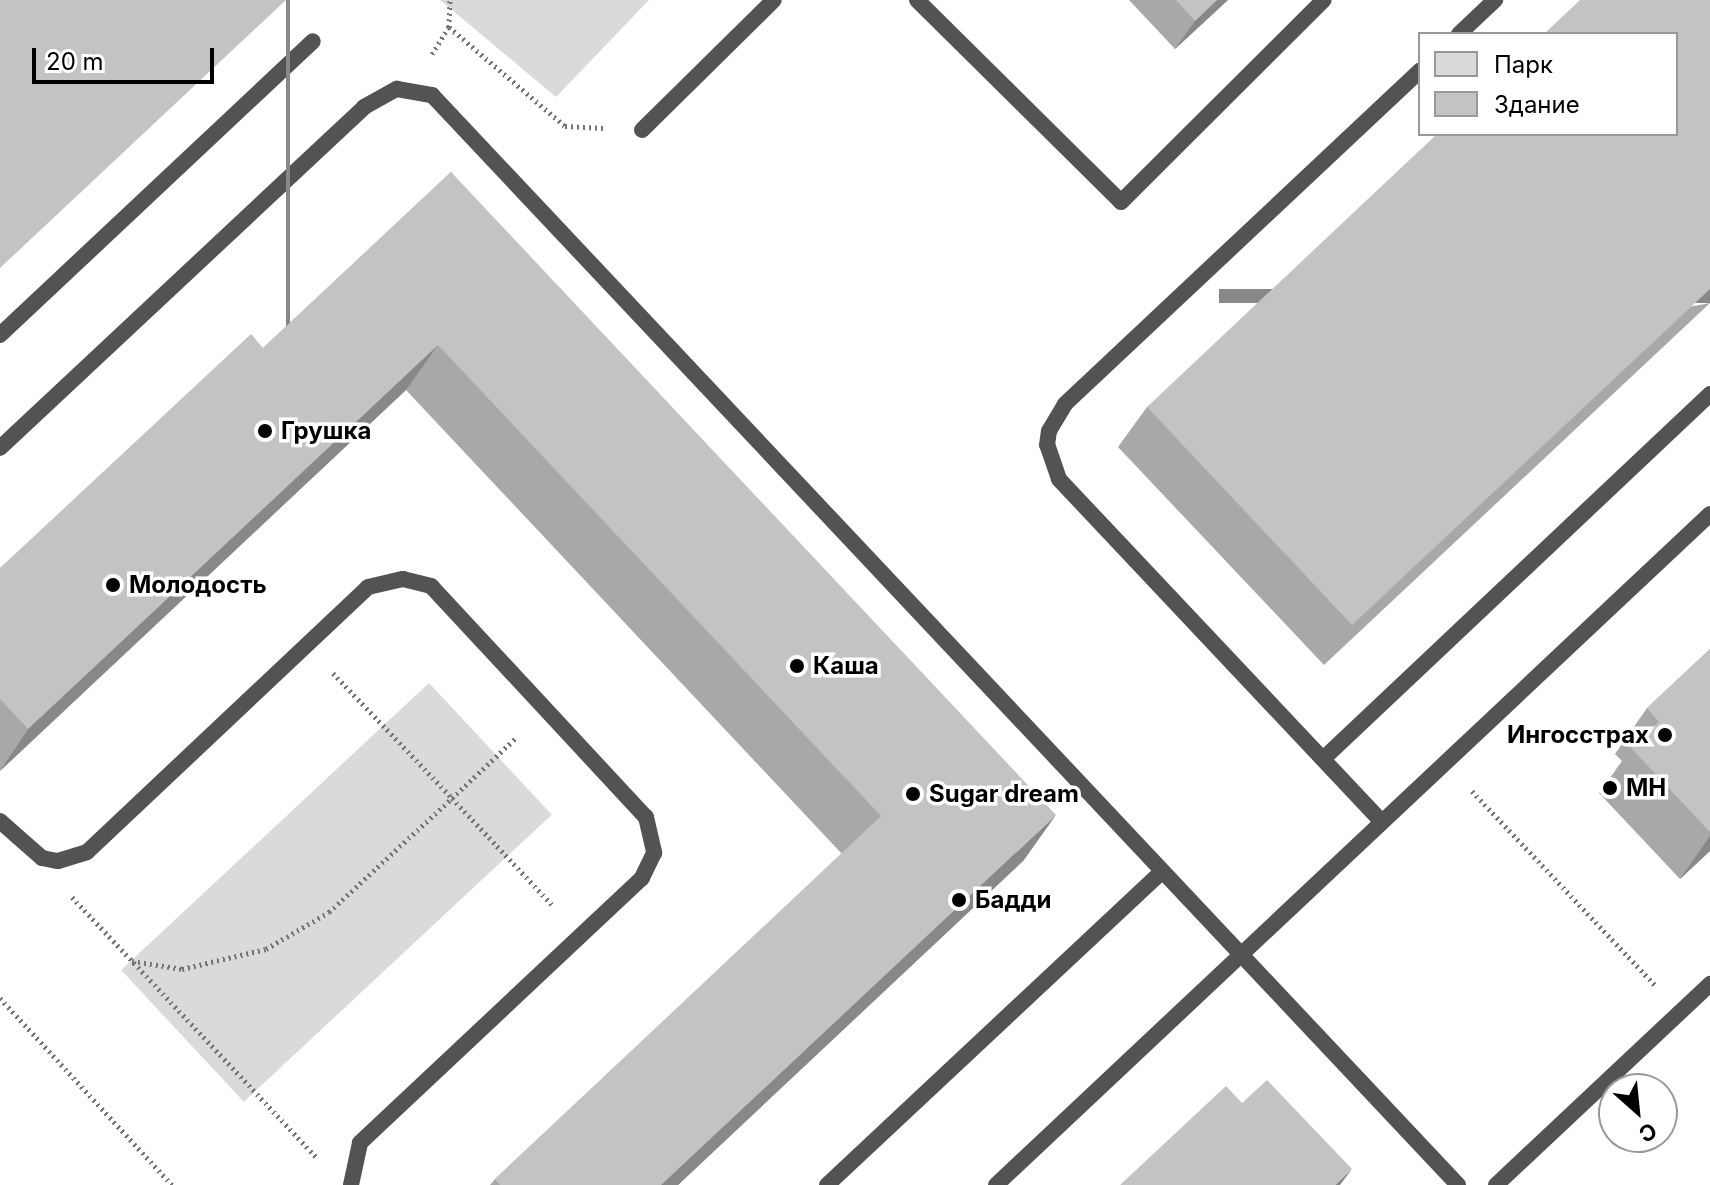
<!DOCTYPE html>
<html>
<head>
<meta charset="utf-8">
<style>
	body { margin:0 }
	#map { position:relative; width:1710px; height:1185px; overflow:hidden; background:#fff; font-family:Inter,sans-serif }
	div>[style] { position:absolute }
	.green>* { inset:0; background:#dadada; transform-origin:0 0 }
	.path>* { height:5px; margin-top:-2.5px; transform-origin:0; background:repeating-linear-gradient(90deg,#757575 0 2px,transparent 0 6px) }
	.lane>* { height:16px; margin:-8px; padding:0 8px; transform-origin:8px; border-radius:8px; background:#535353 }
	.wall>* { inset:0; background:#a8a8a8 }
	.shaded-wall>* { inset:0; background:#888; transform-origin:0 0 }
	.building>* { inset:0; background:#c3c3c3 }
	.dots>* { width:22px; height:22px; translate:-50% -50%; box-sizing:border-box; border:4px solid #fff; border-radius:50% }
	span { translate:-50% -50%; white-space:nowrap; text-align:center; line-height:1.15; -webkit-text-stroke:7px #fff; paint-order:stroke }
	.poi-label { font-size:24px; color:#000; font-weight:700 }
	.left { translate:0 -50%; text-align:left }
	.right { translate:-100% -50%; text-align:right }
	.legend { position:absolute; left:1418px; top:32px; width:260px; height:104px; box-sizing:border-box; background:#fff; border:2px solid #999; margin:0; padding:10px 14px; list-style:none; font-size:24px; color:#000 }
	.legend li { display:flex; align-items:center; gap:16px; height:40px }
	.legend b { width:40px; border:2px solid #999 }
	.north { position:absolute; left:1598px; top:1073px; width:80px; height:80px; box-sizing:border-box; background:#fff; border:2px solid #999; border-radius:50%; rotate:153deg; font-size:22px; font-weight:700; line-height:32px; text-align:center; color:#000 }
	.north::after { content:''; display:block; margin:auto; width:28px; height:36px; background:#000; clip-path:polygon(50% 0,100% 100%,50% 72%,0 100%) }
	.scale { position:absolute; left:32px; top:48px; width:182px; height:36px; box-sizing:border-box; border:4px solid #000; border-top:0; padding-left:10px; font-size:24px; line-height:28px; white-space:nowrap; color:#000; -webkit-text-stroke:6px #fff; paint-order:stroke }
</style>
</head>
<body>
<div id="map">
	<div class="green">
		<i style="clip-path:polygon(440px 0,649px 0,556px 97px)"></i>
		<i style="left:429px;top:683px;width:180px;height:421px;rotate:47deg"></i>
	</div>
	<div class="path">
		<i style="left:449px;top:27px;width:153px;rotate:40.5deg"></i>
		<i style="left:565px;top:126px;width:39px;rotate:3deg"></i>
		<i style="left:432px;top:54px;width:32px;rotate:-58deg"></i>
		<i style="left:449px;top:27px;width:27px;rotate:-88deg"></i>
		<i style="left:333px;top:673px;width:173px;rotate:46.4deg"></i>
		<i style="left:452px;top:798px;width:89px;rotate:-43.2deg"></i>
		<i style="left:1472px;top:791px;width:267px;rotate:46.7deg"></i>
		<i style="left:72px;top:897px;width:358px;rotate:46.8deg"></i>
		<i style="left:132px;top:961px;width:51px;rotate:9.1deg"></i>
		<i style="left:182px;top:969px;width:86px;rotate:-13.4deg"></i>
		<i style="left:266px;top:949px;width:73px;rotate:-30.4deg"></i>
		<i style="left:329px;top:912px;width:168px;rotate:-42.8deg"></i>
		<i style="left:452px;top:798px;width:148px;rotate:46.9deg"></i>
		<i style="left:0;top:998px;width:254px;rotate:47.4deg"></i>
	</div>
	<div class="lane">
		<i style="left:917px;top:0;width:287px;rotate:44.7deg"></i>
		<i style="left:1121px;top:202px;width:286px;rotate:-44.9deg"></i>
		<i style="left:1459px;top:34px;width:50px;rotate:-43.4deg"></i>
		<i style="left:642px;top:130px;width:185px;rotate:-44.6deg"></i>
		<i style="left:0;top:335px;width:429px;rotate:-43.2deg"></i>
		<i style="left:0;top:448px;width:499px;rotate:-43.1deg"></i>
		<i style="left:364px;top:107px;width:38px;rotate:-29deg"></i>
		<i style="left:397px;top:89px;width:36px;rotate:10deg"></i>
		<i style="left:432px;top:95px;width:1497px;rotate:46.73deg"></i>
		<i style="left:1323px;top:759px;width:532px;rotate:-43.32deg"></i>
		<i style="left:0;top:821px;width:56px;rotate:41.4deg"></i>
		<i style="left:42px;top:858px;width:16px;rotate:11deg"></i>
		<i style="left:58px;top:861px;width:30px;rotate:-17deg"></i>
		<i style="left:87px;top:852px;width:386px;rotate:-43.3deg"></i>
		<i style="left:368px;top:587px;width:36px;rotate:-13deg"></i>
		<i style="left:403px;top:579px;width:29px;rotate:14deg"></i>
		<i style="left:431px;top:586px;width:316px;rotate:47.1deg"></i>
		<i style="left:646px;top:817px;width:37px;rotate:77deg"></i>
		<i style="left:654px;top:853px;width:28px;rotate:116deg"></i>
		<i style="left:642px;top:878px;width:387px;rotate:136.8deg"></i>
		<i style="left:360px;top:1143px;width:43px;rotate:102.1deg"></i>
		<i style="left:1382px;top:822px;width:471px;rotate:-133.3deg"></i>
		<i style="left:1059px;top:479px;width:36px;rotate:-109deg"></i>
		<i style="left:1047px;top:445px;width:14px;rotate:-82deg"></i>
		<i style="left:1049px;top:431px;width:31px;rotate:-59deg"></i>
		<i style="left:1065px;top:404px;width:487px;rotate:-43.2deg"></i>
		<i style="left:827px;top:1185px;width:459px;rotate:-43.1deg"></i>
		<i style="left:996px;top:1185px;width:980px;rotate:-43.22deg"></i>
		<i style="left:1496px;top:1185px;width:294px;rotate:-43.2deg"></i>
	</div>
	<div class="wall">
		<i style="clip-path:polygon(1129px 0,1228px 0,1175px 49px)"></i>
		<i style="clip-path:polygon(451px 172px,1024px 860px,678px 1185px,490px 1185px,495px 1179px,842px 854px,406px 390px,0 771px,0 568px,263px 348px)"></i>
		<i style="clip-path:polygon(1710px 303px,1324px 665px,1118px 447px,1147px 407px)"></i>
		<i style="clip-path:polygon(1710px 649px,1710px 851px,1680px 879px,1599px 793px,1622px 761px,1615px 754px,1647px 708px)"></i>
	</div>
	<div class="shaded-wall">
		<i style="left:286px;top:0;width:4px;height:392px"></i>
		<i style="clip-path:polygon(1217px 0,1228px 0,1175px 49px,1195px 21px)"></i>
		<i style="left:1710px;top:289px;width:14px;height:491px;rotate:90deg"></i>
		<i style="clip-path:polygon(438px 345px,406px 390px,0 771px,28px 729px)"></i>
		<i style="clip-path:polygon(1056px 815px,1024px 860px,678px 1185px,661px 1185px)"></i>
		<i style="clip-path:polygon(1710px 836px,1710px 851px,1680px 879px)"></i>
		<i style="clip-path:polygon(1352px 1169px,1340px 1185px,1335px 1185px)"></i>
	</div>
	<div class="building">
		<i style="clip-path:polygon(0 0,286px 0,0 268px)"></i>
		<i style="clip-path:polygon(1176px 0,1217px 0,1195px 21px)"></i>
		<i style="clip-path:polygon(1580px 0,1710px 0,1710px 289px,1352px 625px,1147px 407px,1437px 134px,1676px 134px,1676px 34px,1544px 34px)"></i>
		<i style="clip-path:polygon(451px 172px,1056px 815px,661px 1185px,500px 1185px,495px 1179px,881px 816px,438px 345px,28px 729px,0 699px,0 568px,251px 334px,263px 348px)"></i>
		<i style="clip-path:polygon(1710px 649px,1710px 832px,1631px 748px,1659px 722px,1647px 708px)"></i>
		<i style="clip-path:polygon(1267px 1080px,1352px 1169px,1335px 1185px,1120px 1185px,1226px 1086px,1242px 1103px)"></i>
	</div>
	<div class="dots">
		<i style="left:265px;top:431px;background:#000"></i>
		<i style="left:113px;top:585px;background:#000"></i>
		<i style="left:797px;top:666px;background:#000"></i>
		<i style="left:1665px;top:735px;background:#000"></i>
		<i style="left:1610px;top:788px;background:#000"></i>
		<i style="left:913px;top:794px;background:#000"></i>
		<i style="left:959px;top:900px;background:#000"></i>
	</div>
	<div class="poi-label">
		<span class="left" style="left:281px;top:431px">Грушка</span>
		<span class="left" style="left:129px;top:585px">Молодость</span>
		<span class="left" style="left:813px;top:666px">Каша</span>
		<span class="right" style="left:1649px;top:735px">Ингосстрах</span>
		<span class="left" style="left:1626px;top:788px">МН</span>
		<span class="left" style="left:929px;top:794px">Sugar dream</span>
		<span class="left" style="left:975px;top:900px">Бадди</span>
	</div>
	<ul class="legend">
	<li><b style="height:22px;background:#dadada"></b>Парк</li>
	<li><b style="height:22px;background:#c3c3c3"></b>Здание</li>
	</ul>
	<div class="north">С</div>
	<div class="scale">20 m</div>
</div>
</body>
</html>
